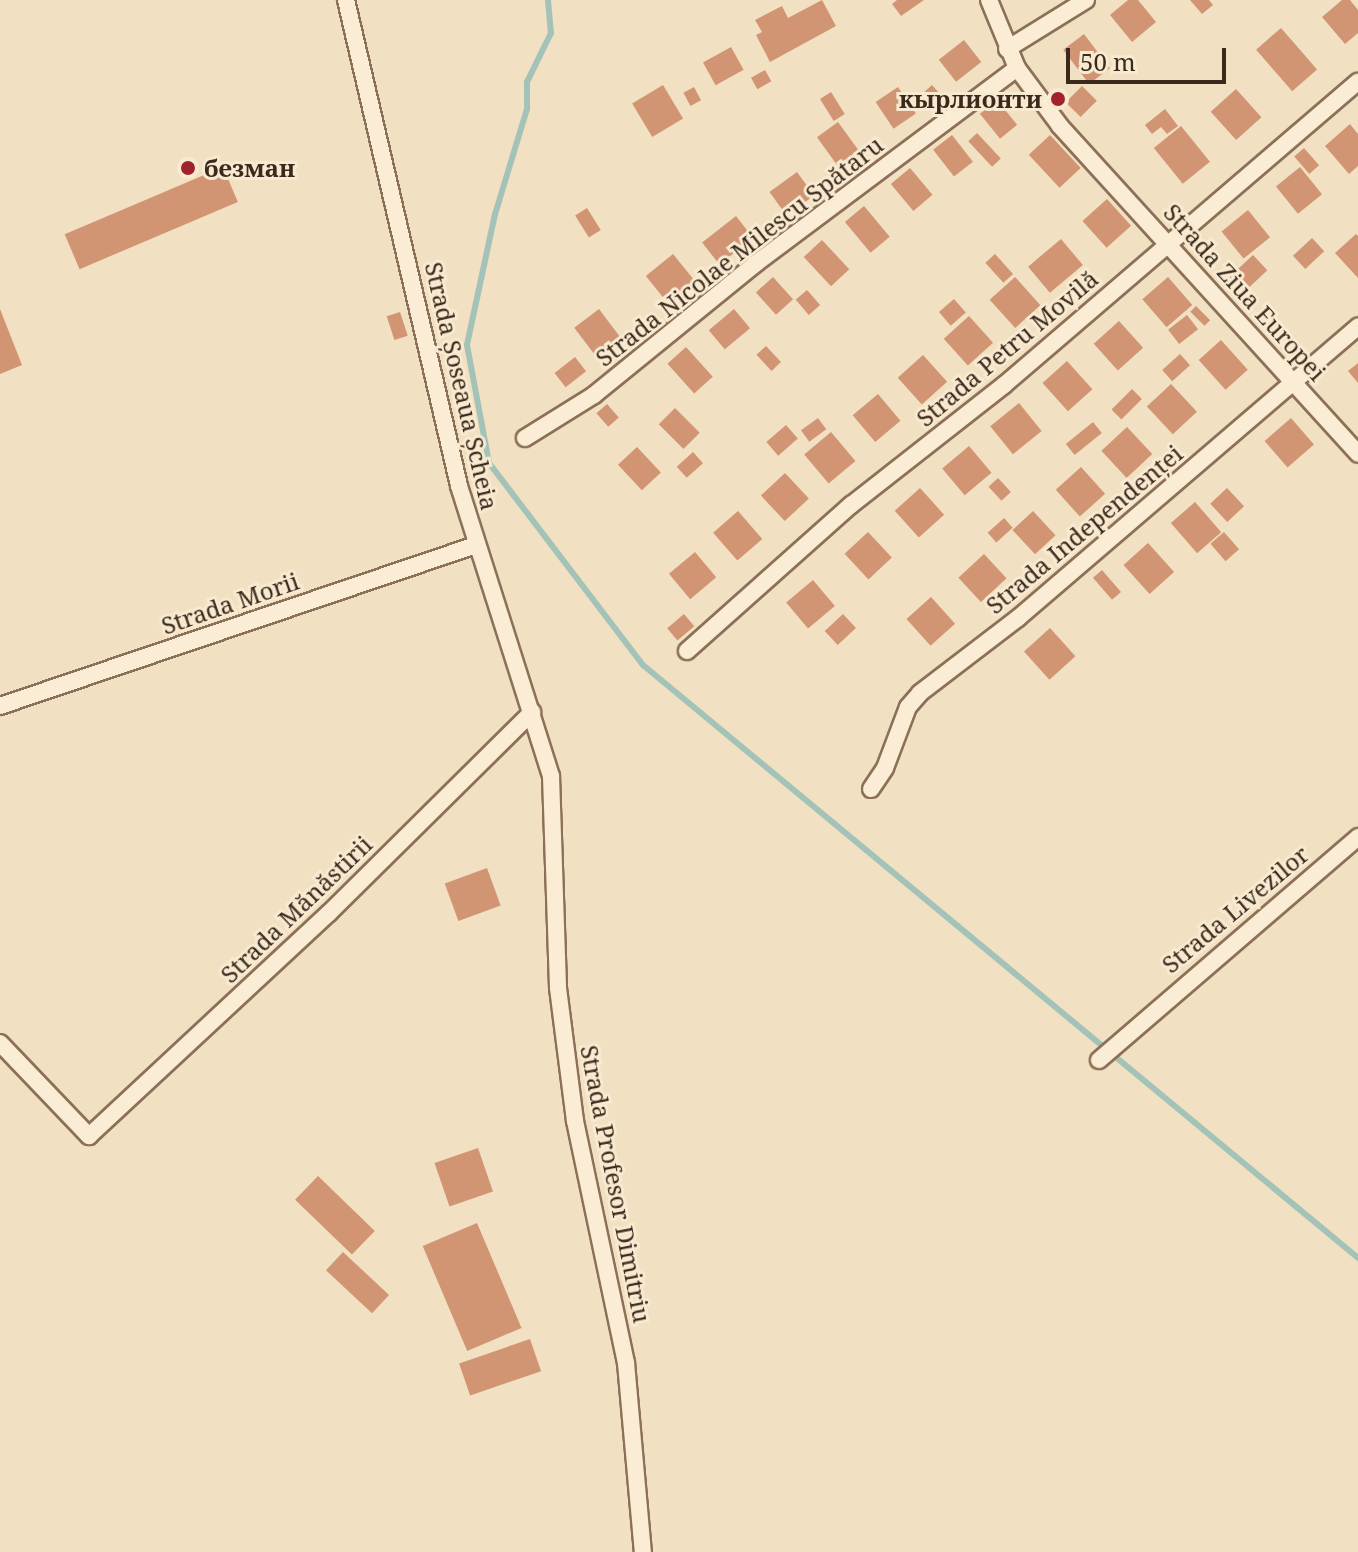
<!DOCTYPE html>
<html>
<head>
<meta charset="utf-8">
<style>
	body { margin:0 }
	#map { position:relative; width:1358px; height:1552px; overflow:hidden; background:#f1e0c1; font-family:"Noto Serif",serif }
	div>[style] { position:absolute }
	.stream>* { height:6px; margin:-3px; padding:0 3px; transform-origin:3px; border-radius:3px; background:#a4c3b8 }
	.building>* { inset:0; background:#d29574; transform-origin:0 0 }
	.roads { filter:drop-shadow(2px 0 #8c7057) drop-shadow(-2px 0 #8c7057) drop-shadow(0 2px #8c7057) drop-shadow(0 -2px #8c7057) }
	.minor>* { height:16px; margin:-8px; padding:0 8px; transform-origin:8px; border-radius:8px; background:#fbedd5 }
	.dots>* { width:22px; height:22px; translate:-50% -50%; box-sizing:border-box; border:4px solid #f8ead1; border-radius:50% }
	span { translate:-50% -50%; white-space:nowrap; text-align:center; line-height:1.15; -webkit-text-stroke:6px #f8ead1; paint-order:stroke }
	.poi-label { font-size:24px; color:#3b291c; font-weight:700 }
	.right { translate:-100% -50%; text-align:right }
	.left { translate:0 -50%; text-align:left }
	.street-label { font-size:24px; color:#3b291c }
	.scale { position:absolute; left:1066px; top:48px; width:160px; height:36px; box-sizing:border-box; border:4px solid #3b291c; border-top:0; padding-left:10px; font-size:24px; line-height:28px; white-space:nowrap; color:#3b291c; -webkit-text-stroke:6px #f8ead1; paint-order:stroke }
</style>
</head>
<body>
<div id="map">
	<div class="stream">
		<i style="left:548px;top:0;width:33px;rotate:85deg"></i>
		<i style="left:551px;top:33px;width:55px;rotate:116.1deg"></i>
		<i style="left:527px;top:82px;width:27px;rotate:90deg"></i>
		<i style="left:527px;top:109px;width:110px;rotate:106.9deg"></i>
		<i style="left:495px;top:214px;width:134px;rotate:102.1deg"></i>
		<i style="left:467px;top:345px;width:120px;rotate:79.4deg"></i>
		<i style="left:489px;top:463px;width:254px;rotate:52.7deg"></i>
		<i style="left:643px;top:665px;width:929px;rotate:39.67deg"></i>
	</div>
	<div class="building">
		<i style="clip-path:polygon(822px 0,836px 26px,770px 62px,756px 35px,762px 32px,755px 20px,782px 6px,788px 18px)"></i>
		<i style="clip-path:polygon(897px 0,924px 0,901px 16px,892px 4px)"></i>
		<i style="clip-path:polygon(1128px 0,1138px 0,1156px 22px,1132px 42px,1110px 15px)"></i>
		<i style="clip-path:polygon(1190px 0,1209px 0,1213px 5px,1202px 14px)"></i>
		<i style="clip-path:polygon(1342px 0,1350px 0,1358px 10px,1358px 33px,1345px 44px,1322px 17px)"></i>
		<i style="left:1281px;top:28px;width:55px;height:33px;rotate:49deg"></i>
		<i style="left:1084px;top:34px;width:43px;height:26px;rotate:53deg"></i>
		<i style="left:964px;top:40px;width:28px;height:32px;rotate:52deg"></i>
		<i style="left:731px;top:47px;width:26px;height:32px;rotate:61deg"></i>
		<i style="left:765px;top:70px;width:13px;height:16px;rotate:61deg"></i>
		<i style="left:663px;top:85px;width:39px;height:36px;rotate:59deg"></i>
		<i style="left:932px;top:85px;width:12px;height:19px;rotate:48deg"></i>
		<i style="left:1082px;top:86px;width:21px;height:23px;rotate:45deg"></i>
		<i style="left:694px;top:87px;width:15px;height:12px;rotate:62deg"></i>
		<i style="left:898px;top:87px;width:32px;height:27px;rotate:56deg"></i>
		<i style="left:1236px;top:89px;width:38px;height:34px;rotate:48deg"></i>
		<i style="left:831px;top:92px;width:26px;height:13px;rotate:58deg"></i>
		<i style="left:997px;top:100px;width:32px;height:22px;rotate:51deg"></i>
		<i style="clip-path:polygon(1165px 109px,1178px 126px,1167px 134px,1161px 127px,1152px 134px,1145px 125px)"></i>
		<i style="left:838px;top:122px;width:41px;height:26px;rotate:54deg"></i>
		<i style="clip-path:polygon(1350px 124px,1358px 134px,1358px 166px,1349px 174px,1325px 146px)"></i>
		<i style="left:1181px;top:126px;width:46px;height:35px;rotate:51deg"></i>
		<i style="left:977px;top:133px;width:35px;height:12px;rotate:47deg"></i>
		<i style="left:952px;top:135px;width:34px;height:24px;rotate:52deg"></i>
		<i style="left:1050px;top:135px;width:45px;height:29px;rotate:47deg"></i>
		<i style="left:1304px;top:148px;width:23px;height:13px;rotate:49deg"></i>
		<i style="left:223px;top:167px;width:38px;height:172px;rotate:67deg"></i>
		<i style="left:1300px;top:167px;width:35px;height:31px;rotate:51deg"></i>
		<i style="left:910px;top:168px;width:35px;height:25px;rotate:50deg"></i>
		<i style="left:797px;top:172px;width:29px;height:34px;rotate:54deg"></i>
		<i style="left:1107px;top:199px;width:36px;height:33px;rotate:48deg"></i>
		<i style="left:864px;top:206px;width:40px;height:25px;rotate:50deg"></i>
		<i style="left:587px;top:208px;width:26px;height:14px;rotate:58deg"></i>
		<i style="left:1248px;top:210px;width:35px;height:34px;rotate:51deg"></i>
		<i style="left:736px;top:216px;width:28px;height:43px;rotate:52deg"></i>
		<i style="clip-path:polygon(1356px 234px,1358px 236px,1358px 278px,1335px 253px)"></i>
		<i style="left:1312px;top:238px;width:18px;height:26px;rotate:47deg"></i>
		<i style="left:1061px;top:239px;width:34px;height:43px;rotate:50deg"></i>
		<i style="left:822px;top:240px;width:40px;height:25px;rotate:47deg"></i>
		<i style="left:673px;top:254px;width:35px;height:35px;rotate:51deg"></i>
		<i style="left:995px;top:254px;width:27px;height:13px;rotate:48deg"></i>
		<i style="left:1253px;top:255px;width:21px;height:32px;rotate:47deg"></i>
		<i style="left:773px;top:277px;width:30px;height:23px;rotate:48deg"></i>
		<i style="left:1015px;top:277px;width:38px;height:34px;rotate:48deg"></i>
		<i style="left:1168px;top:277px;width:37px;height:34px;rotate:49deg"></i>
		<i style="left:807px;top:290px;width:20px;height:15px;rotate:49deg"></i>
		<i style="left:954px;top:299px;width:18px;height:20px;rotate:49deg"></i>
		<i style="left:1196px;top:306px;width:20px;height:8px;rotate:45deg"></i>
		<i style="clip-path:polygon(0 309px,22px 365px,0 374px)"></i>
		<i style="left:599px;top:309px;width:35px;height:31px;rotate:53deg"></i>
		<i style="left:734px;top:309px;width:25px;height:33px;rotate:50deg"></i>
		<i style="left:400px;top:312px;width:25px;height:14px;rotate:72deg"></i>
		<i style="left:1187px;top:315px;width:18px;height:24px;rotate:52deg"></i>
		<i style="left:969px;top:316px;width:36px;height:34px;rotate:48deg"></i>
		<i style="left:1119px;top:321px;width:36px;height:34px;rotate:48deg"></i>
		<i style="left:1221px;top:340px;width:40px;height:30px;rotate:48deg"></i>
		<i style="left:766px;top:346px;width:22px;height:13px;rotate:47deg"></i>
		<i style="left:686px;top:347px;width:40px;height:25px;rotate:48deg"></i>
		<i style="left:1180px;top:354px;width:15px;height:24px;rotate:48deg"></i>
		<i style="left:923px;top:355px;width:36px;height:34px;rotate:48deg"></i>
		<i style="left:575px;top:357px;width:18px;height:26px;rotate:52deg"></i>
		<i style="left:1067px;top:361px;width:38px;height:33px;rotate:48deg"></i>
		<i style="clip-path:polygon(1358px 363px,1358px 383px,1348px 371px)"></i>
		<i style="left:1171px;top:384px;width:38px;height:33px;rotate:47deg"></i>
		<i style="left:1132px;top:389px;width:14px;height:29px;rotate:45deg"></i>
		<i style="left:878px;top:394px;width:35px;height:33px;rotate:50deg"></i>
		<i style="left:1019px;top:403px;width:36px;height:37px;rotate:51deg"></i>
		<i style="left:607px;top:404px;width:18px;height:14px;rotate:49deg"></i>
		<i style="left:675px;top:408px;width:35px;height:23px;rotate:45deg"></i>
		<i style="left:818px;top:418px;width:14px;height:21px;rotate:54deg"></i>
		<i style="left:1291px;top:418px;width:35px;height:35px;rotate:49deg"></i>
		<i style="left:1093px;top:422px;width:14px;height:35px;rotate:51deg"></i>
		<i style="left:786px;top:425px;width:18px;height:26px;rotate:49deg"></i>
		<i style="left:1127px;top:427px;width:37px;height:35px;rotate:47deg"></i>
		<i style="left:831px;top:432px;width:38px;height:35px;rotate:50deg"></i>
		<i style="left:969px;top:446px;width:35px;height:35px;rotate:50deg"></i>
		<i style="left:637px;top:447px;width:35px;height:26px;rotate:47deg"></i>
		<i style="left:693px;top:452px;width:15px;height:22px;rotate:48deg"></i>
		<i style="left:1081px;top:467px;width:36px;height:34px;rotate:48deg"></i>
		<i style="left:785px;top:473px;width:35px;height:33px;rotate:47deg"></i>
		<i style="left:998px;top:478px;width:19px;height:13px;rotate:47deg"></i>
		<i style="left:920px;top:488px;width:36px;height:34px;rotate:48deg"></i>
		<i style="left:1227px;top:488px;width:25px;height:23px;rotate:47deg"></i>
		<i style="left:1195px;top:502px;width:40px;height:32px;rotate:49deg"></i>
		<i style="left:738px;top:511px;width:37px;height:33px;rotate:49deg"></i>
		<i style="left:1033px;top:511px;width:33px;height:28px;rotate:47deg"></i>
		<i style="left:1004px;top:518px;width:13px;height:22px;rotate:48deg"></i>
		<i style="left:868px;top:532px;width:35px;height:32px;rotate:47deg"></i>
		<i style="left:1224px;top:532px;width:23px;height:18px;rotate:49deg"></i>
		<i style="left:1148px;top:543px;width:39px;height:33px;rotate:48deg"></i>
		<i style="left:695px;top:552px;width:33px;height:34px;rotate:50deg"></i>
		<i style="left:984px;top:554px;width:33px;height:35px;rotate:47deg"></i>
		<i style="left:1102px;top:570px;width:29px;height:12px;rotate:49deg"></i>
		<i style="left:813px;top:580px;width:34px;height:35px;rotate:50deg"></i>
		<i style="left:931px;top:597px;width:36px;height:33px;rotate:48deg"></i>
		<i style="left:684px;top:614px;width:16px;height:22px;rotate:50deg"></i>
		<i style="left:843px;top:614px;width:19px;height:25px;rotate:47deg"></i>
		<i style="left:1050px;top:628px;width:38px;height:35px;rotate:48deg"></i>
		<i style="left:487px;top:868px;width:40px;height:45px;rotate:70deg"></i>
		<i style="left:478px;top:1148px;width:46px;height:46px;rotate:71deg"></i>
		<i style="left:318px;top:1176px;width:79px;height:33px;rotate:44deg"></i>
		<i style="left:477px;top:1223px;width:114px;height:59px;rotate:67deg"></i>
		<i style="left:343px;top:1252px;width:63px;height:25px;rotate:43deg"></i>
		<i style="left:530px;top:1339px;width:34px;height:75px;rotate:71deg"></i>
	</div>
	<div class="roads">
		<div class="minor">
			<i style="left:346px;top:0;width:499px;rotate:76.9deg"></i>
			<i style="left:459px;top:486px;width:304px;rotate:72.4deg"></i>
			<i style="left:551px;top:776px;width:212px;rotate:88.1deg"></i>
			<i style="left:558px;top:988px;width:134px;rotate:82.7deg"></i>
			<i style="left:575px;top:1121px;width:247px;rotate:78.1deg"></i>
			<i style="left:626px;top:1363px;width:190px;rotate:84.9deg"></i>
			<i style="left:989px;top:0;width:74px;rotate:67.6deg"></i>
			<i style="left:1017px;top:68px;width:72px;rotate:53.4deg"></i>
			<i style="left:1060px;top:126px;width:443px;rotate:47.7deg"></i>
			<i style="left:1007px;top:49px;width:93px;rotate:-31.8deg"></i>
			<i style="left:525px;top:438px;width:81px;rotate:-31.9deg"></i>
			<i style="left:594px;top:395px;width:208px;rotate:-39.1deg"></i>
			<i style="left:755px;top:264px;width:327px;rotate:-36.8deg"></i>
			<i style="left:687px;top:651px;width:220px;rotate:-41.7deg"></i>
			<i style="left:851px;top:505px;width:194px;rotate:-38.1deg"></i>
			<i style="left:1004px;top:385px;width:466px;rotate:-40.6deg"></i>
			<i style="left:0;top:706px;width:502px;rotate:-18.69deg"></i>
			<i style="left:871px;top:789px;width:25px;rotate:-56deg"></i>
			<i style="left:885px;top:768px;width:65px;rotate:-69.3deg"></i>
			<i style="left:908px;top:707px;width:18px;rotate:-49deg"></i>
			<i style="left:920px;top:693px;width:123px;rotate:-37.4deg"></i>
			<i style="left:1018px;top:618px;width:448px;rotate:-40.6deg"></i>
			<i style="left:0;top:1043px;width:129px;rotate:46.3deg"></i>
			<i style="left:89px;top:1136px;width:328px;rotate:-42.9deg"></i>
			<i style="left:329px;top:913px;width:286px;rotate:-44.7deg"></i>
			<i style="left:1099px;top:1060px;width:342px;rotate:-40.7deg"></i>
		</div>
	</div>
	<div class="dots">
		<i style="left:1058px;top:99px;background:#a0222b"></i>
		<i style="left:188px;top:168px;background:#a0222b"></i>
	</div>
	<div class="poi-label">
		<span class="right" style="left:1042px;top:99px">кырлионти</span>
		<span class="left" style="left:204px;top:168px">безман</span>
	</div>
	<div class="street-label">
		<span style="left:739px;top:251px;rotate:-38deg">Strada Nicolae Milescu Spătaru</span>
		<span style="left:1245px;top:292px;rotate:48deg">Strada Ziua Europei</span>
		<span style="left:1007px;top:348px;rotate:-40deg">Strada Petru Movilă</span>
		<span style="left:462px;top:386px;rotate:77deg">Strada Șoseaua Șcheia</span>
		<span style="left:1084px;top:529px;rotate:-40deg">Strada Independenței</span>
		<span style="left:230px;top:603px;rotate:-19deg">Strada Morii</span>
		<span style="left:296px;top:909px;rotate:-44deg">Strada Mănăstirii</span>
		<span style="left:1235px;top:909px;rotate:-40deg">Strada Livezilor</span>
		<span style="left:616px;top:1184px;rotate:79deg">Strada Profesor Dimitriu</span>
	</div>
	<div class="scale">50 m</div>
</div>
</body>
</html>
